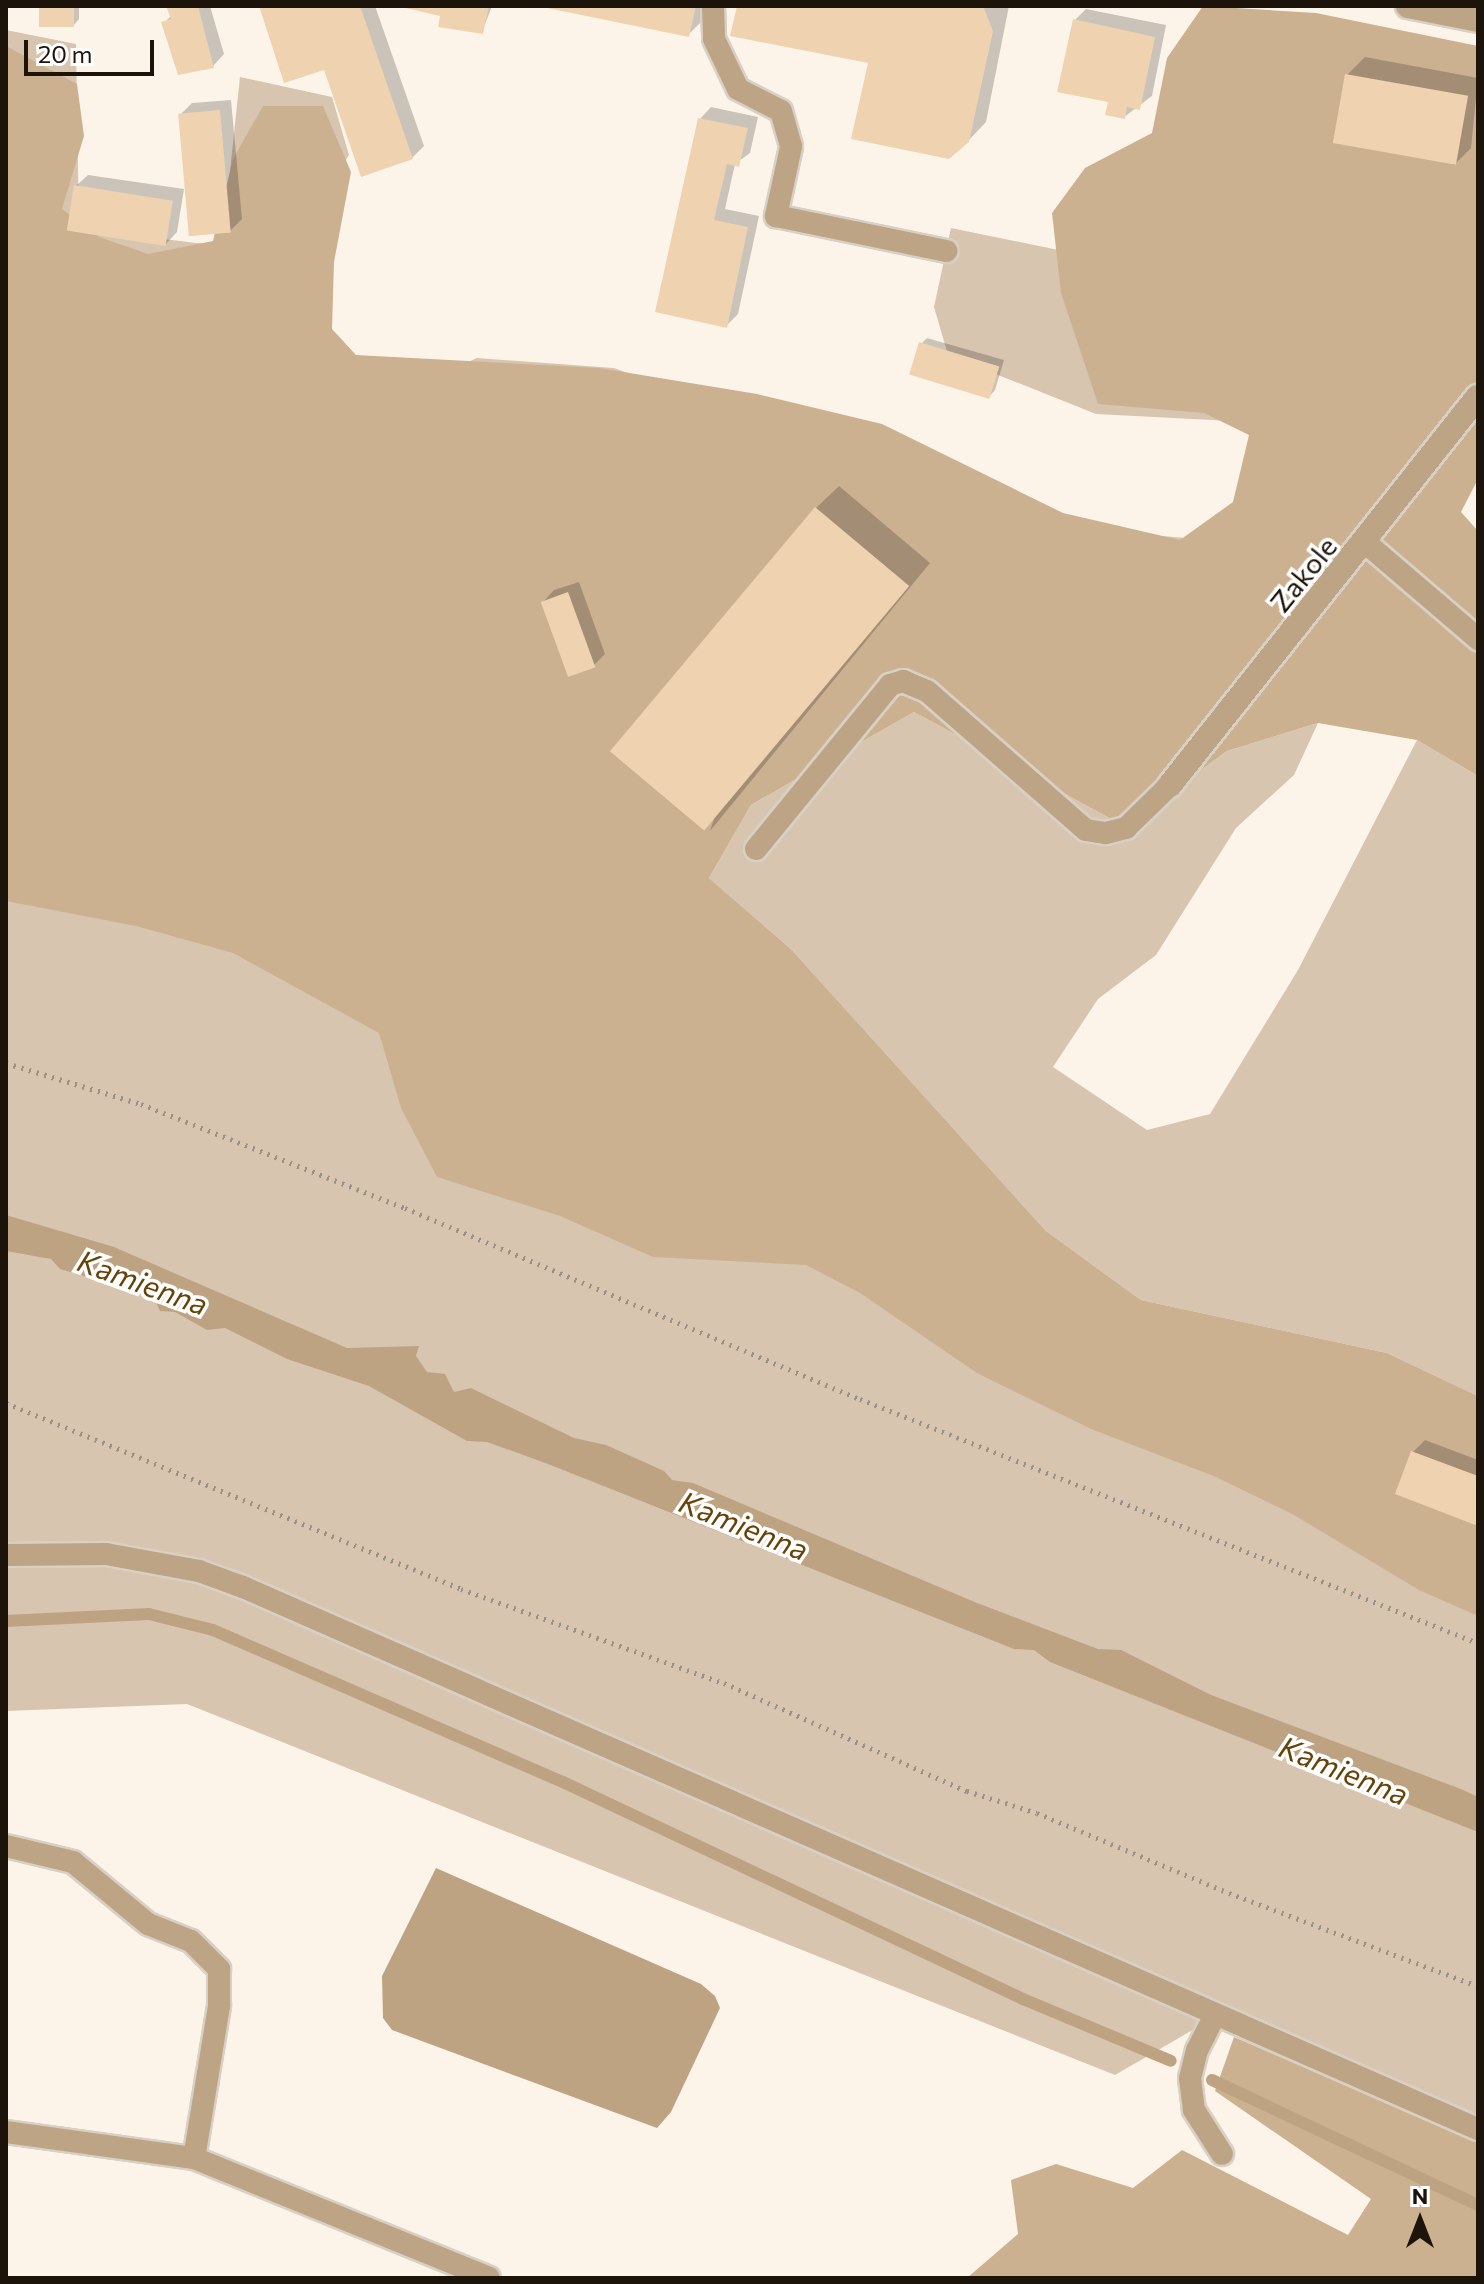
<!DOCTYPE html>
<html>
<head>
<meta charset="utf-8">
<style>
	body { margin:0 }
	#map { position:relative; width:1484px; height:2284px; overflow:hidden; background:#fdf4e9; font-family:Commissioner,sans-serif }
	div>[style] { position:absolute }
	.green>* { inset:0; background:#d8c5af }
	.forest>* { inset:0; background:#ccb191 }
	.water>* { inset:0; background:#bea383 }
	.shadow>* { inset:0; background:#0003 }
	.stream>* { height:12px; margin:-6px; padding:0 6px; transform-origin:6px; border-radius:6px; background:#bea383 }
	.building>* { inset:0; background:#efd3b1; transform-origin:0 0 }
	.path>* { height:5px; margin-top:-2.5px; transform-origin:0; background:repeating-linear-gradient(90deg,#999086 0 2px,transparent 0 8px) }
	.roads { filter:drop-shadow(2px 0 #d9d0c5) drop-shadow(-2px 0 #d9d0c5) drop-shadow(0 2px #d9d0c5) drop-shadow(0 -2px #d9d0c5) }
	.service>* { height:22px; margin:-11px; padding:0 11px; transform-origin:11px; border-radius:11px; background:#bda485 }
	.minor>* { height:24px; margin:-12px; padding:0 12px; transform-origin:12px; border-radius:12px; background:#bda485 }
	span { translate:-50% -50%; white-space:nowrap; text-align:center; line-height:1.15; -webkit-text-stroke:7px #fff; paint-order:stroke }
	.street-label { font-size:28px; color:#1c140a }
	.water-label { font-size:30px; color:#674308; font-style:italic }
	.frame { position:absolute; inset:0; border:8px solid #1c140a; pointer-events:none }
	.north { position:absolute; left:1380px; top:2180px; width:80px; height:80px; -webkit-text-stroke:6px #fff; paint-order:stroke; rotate:0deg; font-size:22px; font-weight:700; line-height:32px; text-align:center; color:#1c140a }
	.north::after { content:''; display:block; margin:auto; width:28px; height:36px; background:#1c140a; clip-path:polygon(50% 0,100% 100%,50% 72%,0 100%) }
	.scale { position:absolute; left:24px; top:40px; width:130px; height:36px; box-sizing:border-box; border:4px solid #1c140a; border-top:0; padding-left:10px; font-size:24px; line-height:28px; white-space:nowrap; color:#1c140a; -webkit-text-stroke:6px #fff; paint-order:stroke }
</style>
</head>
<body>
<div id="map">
	<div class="green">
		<i style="clip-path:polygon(6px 30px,76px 44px,79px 229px,222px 246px,240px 77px,332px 97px,349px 155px,332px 181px,327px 366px,421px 383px,477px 358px,614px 368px,1042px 526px,1247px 543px,1251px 422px,1096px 414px,948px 355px,934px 307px,951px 228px,1478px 336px,1170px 785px,794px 485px,540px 785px,1127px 1316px,1478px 1452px,1478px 2129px,1215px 2017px,1115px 2075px,187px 1704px,6px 1711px)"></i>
		<i style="clip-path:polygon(914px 712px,1124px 826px,1227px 751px,1318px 723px,1294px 775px,1236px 828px,1156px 955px,1098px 999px,1053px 1067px,1147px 1130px,1210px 1114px,1298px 970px,1417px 740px,1478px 776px,1478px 1396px,1387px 1353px,1141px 1300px,1046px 1231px,791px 949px,709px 878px,751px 805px)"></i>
	</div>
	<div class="forest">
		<i style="clip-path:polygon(1203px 6px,1316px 13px,1478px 46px,1478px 479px,1461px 512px,1478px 531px,1478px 776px,1417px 740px,1318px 723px,1227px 751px,1124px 826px,914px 712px,751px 805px,709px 878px,791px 949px,1046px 1231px,1141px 1300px,1387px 1353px,1478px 1396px,1478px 1616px,1419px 1590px,1294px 1515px,1216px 1477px,1091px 1429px,977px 1373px,860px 1293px,806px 1265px,653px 1257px,560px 1216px,437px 1177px,401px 1108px,379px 1033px,233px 953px,136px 926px,6px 901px,6px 46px,77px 84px,84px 136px,62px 209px,99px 237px,148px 254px,213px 241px,233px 159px,263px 106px,323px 106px,351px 172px,334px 262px,332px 329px,356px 355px,599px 368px,757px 394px,882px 424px,1063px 513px,1180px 540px,1233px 502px,1249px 435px,1204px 413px,1098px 404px,1061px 293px,1052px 213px,1085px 168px,1152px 133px,1167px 58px)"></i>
		<i style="clip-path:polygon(1234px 2037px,1478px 2140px,1478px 2278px,967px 2278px,1018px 2234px,1011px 2180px,1056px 2164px,1133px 2188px,1182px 2150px,1348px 2235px,1371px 2199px,1215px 2091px)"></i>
	</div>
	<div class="water">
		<i style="clip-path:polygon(6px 1215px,114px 1247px,347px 1348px,419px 1346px,416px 1356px,427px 1372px,445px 1374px,454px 1392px,471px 1388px,574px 1438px,606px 1445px,664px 1471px,672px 1480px,693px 1483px,977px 1603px,1098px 1649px,1121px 1650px,1211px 1695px,1461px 1789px,1478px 1797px,1478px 1832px,1050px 1662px,1034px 1650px,1014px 1649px,548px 1464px,487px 1442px,467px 1441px,369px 1386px,287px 1359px,225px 1328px,207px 1330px,175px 1312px,160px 1311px,155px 1300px,138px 1292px,60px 1269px,51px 1259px,6px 1251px)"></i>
		<i style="clip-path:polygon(436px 1868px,701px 1984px,715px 1996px,720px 2008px,671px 2112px,657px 2128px,392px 2030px,383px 2018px,382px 1976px)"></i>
	</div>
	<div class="shadow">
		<i style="clip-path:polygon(41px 6px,79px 6px,79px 19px,74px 25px)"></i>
		<i style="clip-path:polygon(169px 6px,210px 6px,224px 54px,213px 66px,164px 23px,172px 15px)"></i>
		<i style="clip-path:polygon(261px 6px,375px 6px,424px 146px,412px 158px)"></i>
		<i style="clip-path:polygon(400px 6px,492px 6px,482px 32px,444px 10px)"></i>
		<i style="clip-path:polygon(546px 6px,704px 6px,700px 23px,688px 35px)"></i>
		<i style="clip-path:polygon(739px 6px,1009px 6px,986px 122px,968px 141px,870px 62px)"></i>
		<i style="clip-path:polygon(1086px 9px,1166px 25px,1152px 96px,1124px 117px,1110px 101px,1075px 20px)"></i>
		<i style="clip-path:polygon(1365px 57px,1478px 78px,1471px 148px,1454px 165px,1347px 75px)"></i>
		<i style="clip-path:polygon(231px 100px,242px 219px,230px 231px,180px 115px,192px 103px)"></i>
		<i style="clip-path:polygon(711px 107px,758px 117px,750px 153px,735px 164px,725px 209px,759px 216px,738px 314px,726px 326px,700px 119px)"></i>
		<i style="clip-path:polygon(88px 175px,184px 189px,177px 232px,166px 244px,76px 186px)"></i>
		<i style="clip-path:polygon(927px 338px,1004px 360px,995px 390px,990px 396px,921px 344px)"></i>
		<i style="clip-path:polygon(839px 486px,930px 563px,710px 831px,816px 508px)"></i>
		<i style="clip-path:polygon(579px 582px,605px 654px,594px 665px,543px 602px,554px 590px)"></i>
		<i style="clip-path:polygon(1425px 1440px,1478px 1460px,1478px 1523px,1397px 1493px,1413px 1452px)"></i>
	</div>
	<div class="stream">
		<i style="left:6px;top:1621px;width:143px;rotate:-2.8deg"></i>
		<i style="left:149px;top:1614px;width:66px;rotate:14deg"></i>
		<i style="left:213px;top:1630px;width:382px;rotate:23.5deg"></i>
		<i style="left:563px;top:1782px;width:509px;rotate:25.26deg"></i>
		<i style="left:1023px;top:1999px;width:160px;rotate:22.7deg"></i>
		<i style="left:1212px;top:2080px;width:294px;rotate:25.2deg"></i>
	</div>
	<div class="building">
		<i style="left:39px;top:6px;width:35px;height:21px"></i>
		<i style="clip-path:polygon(166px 6px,198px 6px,214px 68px,178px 75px,161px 22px,171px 19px)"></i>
		<i style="clip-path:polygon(259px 6px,360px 6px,413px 159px,361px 177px,324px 70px,284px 83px)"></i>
		<i style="clip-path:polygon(397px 6px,489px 6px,483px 34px,438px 27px,440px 16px)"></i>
		<i style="clip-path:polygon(696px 6px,689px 37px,542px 7px,542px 6px)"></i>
		<i style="clip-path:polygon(737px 6px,983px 6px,993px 31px,969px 142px,949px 159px,851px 139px,868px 63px,730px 36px)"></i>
		<i style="clip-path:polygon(1073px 19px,1155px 37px,1140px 110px,1127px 107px,1125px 119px,1105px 115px,1108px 102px,1057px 92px)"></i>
		<i style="left:1345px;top:74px;width:125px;height:70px;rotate:10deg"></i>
		<i style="left:220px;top:110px;width:123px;height:42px;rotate:85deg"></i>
		<i style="clip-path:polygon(698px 118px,748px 128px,739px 167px,727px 164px,714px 220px,748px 227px,727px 328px,655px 312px)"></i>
		<i style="left:74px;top:185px;width:100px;height:46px;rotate:9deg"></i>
		<i style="left:919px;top:342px;width:84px;height:34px;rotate:17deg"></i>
		<i style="left:815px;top:507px;width:123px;height:319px;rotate:40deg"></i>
		<i style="left:568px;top:592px;width:80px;height:29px;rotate:70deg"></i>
		<i style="clip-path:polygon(1411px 1451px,1478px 1476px,1478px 1526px,1395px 1494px)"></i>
	</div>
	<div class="path">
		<i style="left:6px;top:1063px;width:141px;rotate:16.9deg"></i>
		<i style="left:141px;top:1104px;width:284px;rotate:21.5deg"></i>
		<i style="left:405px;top:1208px;width:493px;rotate:22.8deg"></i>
		<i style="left:860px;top:1399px;width:664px;rotate:21.55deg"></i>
		<i style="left:6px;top:1403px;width:492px;rotate:22.2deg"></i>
		<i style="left:461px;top:1589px;width:279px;rotate:19.7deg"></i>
		<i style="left:724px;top:1683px;width:266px;rotate:24deg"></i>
		<i style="left:967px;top:1791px;width:73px;rotate:17.4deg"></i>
		<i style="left:1037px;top:1813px;width:208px;rotate:22.6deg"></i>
		<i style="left:1229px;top:1893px;width:266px;rotate:20.5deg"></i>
	</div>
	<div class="roads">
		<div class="service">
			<i style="left:713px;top:6px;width:33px;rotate:88deg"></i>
			<i style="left:714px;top:39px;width:55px;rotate:64.4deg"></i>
			<i style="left:738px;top:89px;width:48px;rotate:27.1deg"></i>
			<i style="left:781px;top:111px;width:37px;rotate:74deg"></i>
			<i style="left:791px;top:147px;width:71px;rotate:102.3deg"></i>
			<i style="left:776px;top:216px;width:174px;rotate:11.6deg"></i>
			<i style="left:1366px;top:543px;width:148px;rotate:40.6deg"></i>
			<i style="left:756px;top:849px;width:212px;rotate:-50.7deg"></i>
			<i style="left:890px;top:685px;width:14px;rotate:-17deg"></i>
			<i style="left:903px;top:681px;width:26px;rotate:23deg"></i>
			<i style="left:927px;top:691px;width:211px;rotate:41.2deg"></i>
			<i style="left:1086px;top:830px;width:20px;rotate:9deg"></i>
			<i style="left:1106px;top:833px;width:21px;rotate:-14deg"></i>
			<i style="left:1126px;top:828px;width:62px;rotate:-44.3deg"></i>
			<i style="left:6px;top:1555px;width:100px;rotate:-0.6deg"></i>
			<i style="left:106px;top:1554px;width:95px;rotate:10.4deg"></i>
			<i style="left:199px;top:1571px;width:47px;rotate:20deg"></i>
			<i style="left:243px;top:1587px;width:1349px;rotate:23.7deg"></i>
			<i style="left:6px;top:1846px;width:69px;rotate:13.4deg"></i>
			<i style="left:73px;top:1862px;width:97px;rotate:39.6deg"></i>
			<i style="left:148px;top:1924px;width:46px;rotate:21.6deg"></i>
			<i style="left:191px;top:1941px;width:40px;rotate:45deg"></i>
			<i style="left:219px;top:1969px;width:37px;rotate:90deg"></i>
			<i style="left:219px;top:2006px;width:154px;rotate:99.3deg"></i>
			<i style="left:1214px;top:2017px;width:37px;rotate:117deg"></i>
			<i style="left:1197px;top:2050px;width:29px;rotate:104deg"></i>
			<i style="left:1190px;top:2078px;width:32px;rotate:83deg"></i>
			<i style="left:1194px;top:2110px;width:52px;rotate:57.5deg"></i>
			<i style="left:6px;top:2132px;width:190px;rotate:7.9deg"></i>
			<i style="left:194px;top:2158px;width:318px;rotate:22.1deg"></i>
		</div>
		<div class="minor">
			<i style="left:1408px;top:6px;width:71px;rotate:11.3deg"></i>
			<i style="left:1170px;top:785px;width:495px;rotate:-51.6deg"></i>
		</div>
	</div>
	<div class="street-label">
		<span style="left:1303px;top:574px;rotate:-51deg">Zakole</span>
	</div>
	<div class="water-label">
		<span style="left:143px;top:1282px;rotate:20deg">Kamienna</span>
		<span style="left:744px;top:1525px;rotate:22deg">Kamienna</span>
		<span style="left:1344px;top:1770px;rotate:22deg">Kamienna</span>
	</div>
	<div class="frame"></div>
	<div class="north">N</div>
	<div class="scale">20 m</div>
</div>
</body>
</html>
